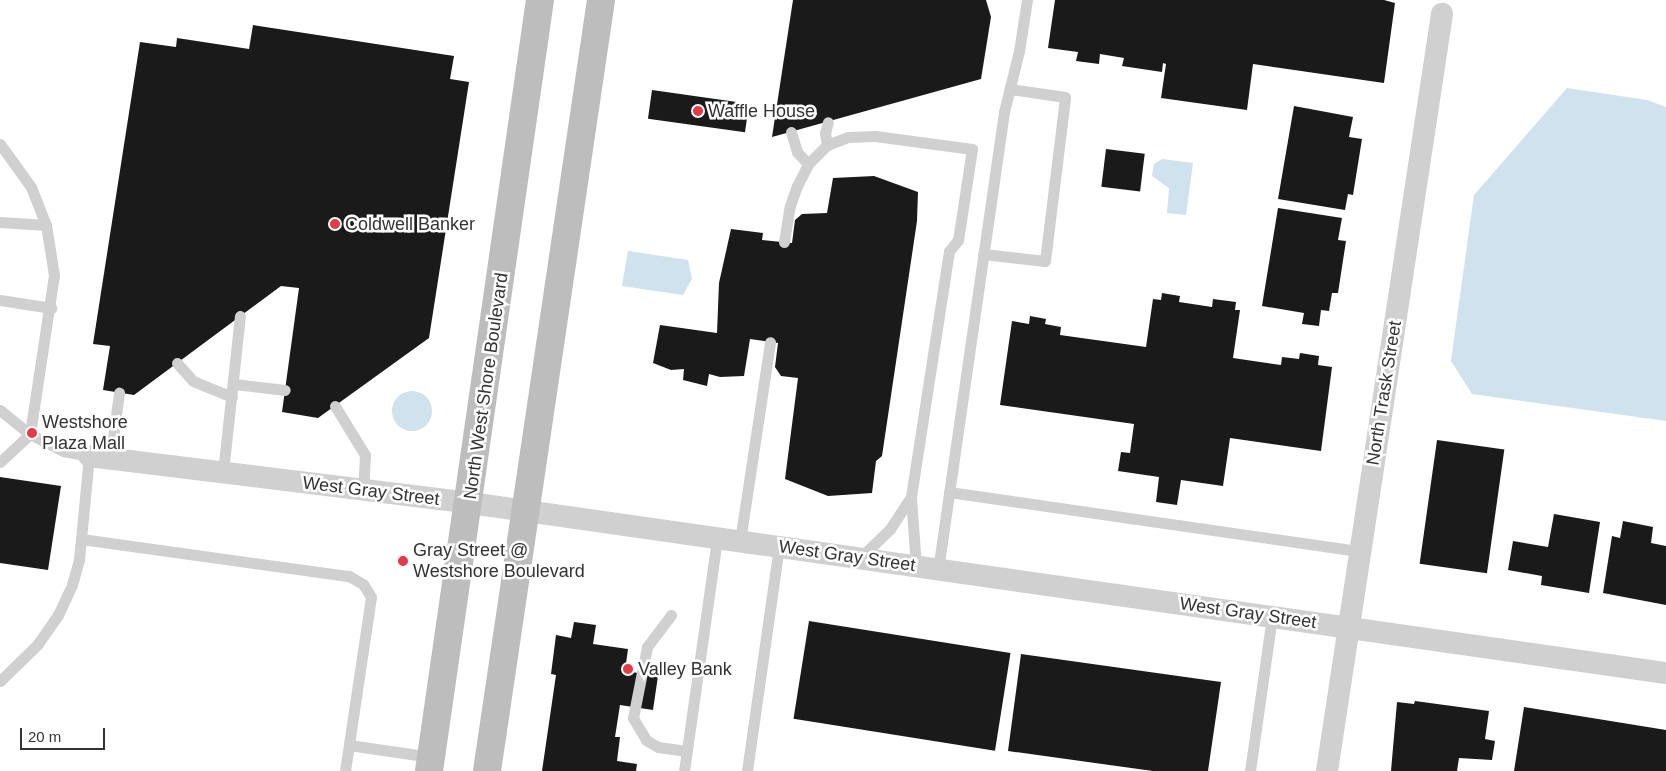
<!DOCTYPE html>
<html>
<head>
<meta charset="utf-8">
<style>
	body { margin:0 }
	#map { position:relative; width:1666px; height:771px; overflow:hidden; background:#fff; font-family:Arial,sans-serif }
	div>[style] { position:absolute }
	.water>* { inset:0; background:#cfe2ee }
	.round { border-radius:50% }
	.building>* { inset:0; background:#1a1a1a; transform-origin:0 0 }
	.lane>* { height:11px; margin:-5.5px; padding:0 5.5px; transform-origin:5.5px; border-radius:5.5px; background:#d0d0d0 }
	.street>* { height:22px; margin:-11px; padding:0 11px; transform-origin:11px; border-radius:11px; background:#d0d0d0 }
	.secondary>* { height:28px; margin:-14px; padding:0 14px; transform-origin:14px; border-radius:14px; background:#bdbdbd }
	.dots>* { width:14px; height:14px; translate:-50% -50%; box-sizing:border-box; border:2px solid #fff; border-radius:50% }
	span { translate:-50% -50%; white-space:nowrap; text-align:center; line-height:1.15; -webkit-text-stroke:5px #fff; paint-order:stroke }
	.poi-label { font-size:18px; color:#333 }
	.left { translate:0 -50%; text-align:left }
	.street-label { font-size:18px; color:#333 }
	.scale { position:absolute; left:20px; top:728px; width:85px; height:22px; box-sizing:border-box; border:2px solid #333; border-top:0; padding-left:6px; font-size:15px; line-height:18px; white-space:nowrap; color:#333; -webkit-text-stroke:4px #fff; paint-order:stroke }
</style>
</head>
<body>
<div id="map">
	<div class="water">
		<i style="clip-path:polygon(1567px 88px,1647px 100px,1666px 107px,1666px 421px,1472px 394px,1451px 361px,1474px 195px)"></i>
		<i style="clip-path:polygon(1162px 159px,1193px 163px,1186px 215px,1167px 213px,1169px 188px,1152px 176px,1154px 164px)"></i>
		<i style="clip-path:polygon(628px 251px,688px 260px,692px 279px,683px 295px,622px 286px)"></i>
		<i class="round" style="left:392px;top:391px;width:40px;height:40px"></i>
	</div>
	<div class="building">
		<i style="clip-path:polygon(793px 0,986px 0,991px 17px,981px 79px,772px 137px)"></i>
		<i style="clip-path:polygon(1055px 0,1384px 0,1395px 3px,1384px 83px,1253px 64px,1247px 110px,1161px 98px,1166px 64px,1163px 63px,1162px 72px,1122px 66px,1124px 58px,1100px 54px,1099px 64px,1076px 61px,1078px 52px,1048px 48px)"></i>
		<i style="clip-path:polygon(253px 25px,454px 56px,450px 79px,469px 82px,429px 338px,318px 418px,282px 412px,299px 288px,281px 286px,134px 395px,103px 390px,110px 346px,93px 344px,140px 42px,176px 47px,177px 38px,249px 49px)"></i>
		<i style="left:652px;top:90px;width:98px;height:29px;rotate:8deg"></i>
		<i style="clip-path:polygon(1294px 106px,1353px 117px,1349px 137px,1362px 139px,1353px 195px,1348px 194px,1345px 210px,1278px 199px)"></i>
		<i style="left:1106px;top:149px;width:39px;height:38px;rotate:7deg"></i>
		<i style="clip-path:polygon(874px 176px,918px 192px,917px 221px,882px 456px,876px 461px,872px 493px,828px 496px,785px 479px,798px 378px,781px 376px,775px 367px,778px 343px,750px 339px,744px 376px,720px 377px,709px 374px,707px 386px,683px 380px,684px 369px,671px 370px,653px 363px,660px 325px,717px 333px,719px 283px,731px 229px,763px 233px,762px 240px,792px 243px,795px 220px,802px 214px,827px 213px,833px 178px)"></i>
		<i style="clip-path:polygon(1278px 208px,1342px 218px,1338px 240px,1346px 241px,1338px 293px,1332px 293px,1329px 311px,1321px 310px,1319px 326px,1302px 324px,1304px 313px,1262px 306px)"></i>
		<i style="clip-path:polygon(1162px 293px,1180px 296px,1179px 302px,1212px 307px,1213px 299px,1236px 302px,1235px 310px,1240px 310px,1233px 358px,1281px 365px,1282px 357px,1299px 359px,1300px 353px,1319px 356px,1318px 365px,1332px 367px,1321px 451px,1230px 438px,1223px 486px,1181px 480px,1177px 505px,1156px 502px,1159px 477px,1118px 471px,1121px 452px,1130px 453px,1134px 424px,1000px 405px,1012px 321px,1029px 324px,1030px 316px,1046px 319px,1045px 324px,1061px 327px,1060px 335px,1146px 347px,1153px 299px,1161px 300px)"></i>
		<i style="left:1437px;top:440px;width:68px;height:125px;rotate:8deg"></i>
		<i style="clip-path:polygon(0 477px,61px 486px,48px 570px,0 563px)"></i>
		<i style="clip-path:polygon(1554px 514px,1600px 522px,1589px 593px,1541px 585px,1542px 576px,1508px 570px,1513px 541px,1548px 547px)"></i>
		<i style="clip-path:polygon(1623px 521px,1653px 527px,1651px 543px,1666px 546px,1666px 605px,1603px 593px,1612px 536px,1620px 538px)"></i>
		<i style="left:809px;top:621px;width:204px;height:99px;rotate:9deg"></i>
		<i style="clip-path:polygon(574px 622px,596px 625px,593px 644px,628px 649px,625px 671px,658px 676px,653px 710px,620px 705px,615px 737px,620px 737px,617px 761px,637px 764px,636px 771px,542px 771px,556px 675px,551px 674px,556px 635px,571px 638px)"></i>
		<i style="clip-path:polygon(1021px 654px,1221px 682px,1208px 771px,1153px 771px,1008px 751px)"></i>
		<i style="clip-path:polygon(1415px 701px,1489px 711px,1485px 739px,1495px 741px,1492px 760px,1459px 758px,1457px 771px,1391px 771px,1397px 702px,1414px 704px)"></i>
		<i style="clip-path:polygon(1524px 707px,1666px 730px,1666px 771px,1514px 771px)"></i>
	</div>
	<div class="lane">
		<i style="left:791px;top:132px;width:21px;rotate:73deg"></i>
		<i style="left:797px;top:152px;width:16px;rotate:47deg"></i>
		<i style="left:0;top:144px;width:53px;rotate:54.2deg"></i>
		<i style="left:31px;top:187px;width:41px;rotate:68.5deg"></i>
		<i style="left:46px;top:225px;width:51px;rotate:80.9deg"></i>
		<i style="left:54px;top:275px;width:161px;rotate:98.6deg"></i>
		<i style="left:827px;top:145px;width:12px;rotate:-99deg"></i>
		<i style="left:825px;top:133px;width:11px;rotate:-75deg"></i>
		<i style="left:0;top:222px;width:46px;rotate:3.7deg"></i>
		<i style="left:784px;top:242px;width:36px;rotate:-81deg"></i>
		<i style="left:790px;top:206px;width:21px;rotate:-71deg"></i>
		<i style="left:797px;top:186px;width:25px;rotate:-63deg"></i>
		<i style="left:808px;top:164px;width:27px;rotate:-45deg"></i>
		<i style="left:827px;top:145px;width:22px;rotate:-21deg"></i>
		<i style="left:848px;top:137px;width:27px;rotate:-2deg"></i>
		<i style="left:875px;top:136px;width:98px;rotate:7.6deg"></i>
		<i style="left:972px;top:149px;width:92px;rotate:98.7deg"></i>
		<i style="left:958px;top:240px;width:14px;rotate:129deg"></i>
		<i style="left:949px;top:251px;width:249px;rotate:98.8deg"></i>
		<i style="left:911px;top:497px;width:69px;rotate:85.9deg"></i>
		<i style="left:983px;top:254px;width:62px;rotate:6.4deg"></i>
		<i style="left:1045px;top:261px;width:165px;rotate:-83deg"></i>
		<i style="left:1065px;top:97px;width:56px;rotate:-171.7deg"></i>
		<i style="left:0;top:300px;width:52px;rotate:8.9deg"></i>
		<i style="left:177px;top:363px;width:24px;rotate:48deg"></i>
		<i style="left:193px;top:381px;width:42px;rotate:22.3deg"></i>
		<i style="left:234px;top:384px;width:51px;rotate:6.7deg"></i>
		<i style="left:335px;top:406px;width:57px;rotate:58.5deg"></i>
		<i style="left:365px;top:455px;width:35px;rotate:93deg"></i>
		<i style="left:0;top:410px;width:38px;rotate:39deg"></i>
		<i style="left:30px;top:434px;width:38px;rotate:27deg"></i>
		<i style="left:64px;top:451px;width:25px;rotate:11deg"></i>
		<i style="left:89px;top:456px;width:104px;rotate:95.5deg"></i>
		<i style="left:79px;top:560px;width:26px;rotate:106deg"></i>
		<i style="left:72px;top:585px;width:33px;rotate:115deg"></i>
		<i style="left:58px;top:615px;width:35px;rotate:125deg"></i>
		<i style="left:38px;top:644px;width:53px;rotate:135.8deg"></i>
		<i style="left:110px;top:459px;width:67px;rotate:-82.2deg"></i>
		<i style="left:0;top:462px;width:41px;rotate:-43deg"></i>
		<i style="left:223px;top:472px;width:157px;rotate:-83.8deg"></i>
		<i style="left:949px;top:492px;width:415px;rotate:8.2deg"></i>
		<i style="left:81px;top:539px;width:271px;rotate:7.9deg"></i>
		<i style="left:349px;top:576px;width:16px;rotate:30deg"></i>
		<i style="left:363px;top:584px;width:15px;rotate:58deg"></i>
		<i style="left:371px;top:597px;width:176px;rotate:98.5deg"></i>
		<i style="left:740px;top:541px;width:201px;rotate:-81.4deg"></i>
		<i style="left:860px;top:558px;width:42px;rotate:-44deg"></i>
		<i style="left:890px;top:529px;width:38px;rotate:-57deg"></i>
		<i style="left:938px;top:570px;width:463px;rotate:-81.8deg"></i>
		<i style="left:1004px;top:112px;width:63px;rotate:-76.2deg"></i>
		<i style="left:1019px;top:51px;width:52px;rotate:-81.1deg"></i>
		<i style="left:671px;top:615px;width:40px;rotate:127deg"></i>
		<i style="left:647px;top:647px;width:72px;rotate:101.2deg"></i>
		<i style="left:633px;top:718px;width:26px;rotate:59deg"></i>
		<i style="left:646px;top:740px;width:14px;rotate:30deg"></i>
		<i style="left:658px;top:747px;width:29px;rotate:8deg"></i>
		<i style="left:349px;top:745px;width:83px;rotate:8.3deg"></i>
		<i style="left:684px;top:771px;width:234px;rotate:-81.9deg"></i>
		<i style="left:747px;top:771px;width:227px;rotate:-81.9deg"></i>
		<i style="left:1250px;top:771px;width:156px;rotate:-81.9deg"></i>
	</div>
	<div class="street">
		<i style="left:89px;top:456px;width:384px;rotate:7deg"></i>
		<i style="left:470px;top:503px;width:1208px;rotate:8.09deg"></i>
		<i style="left:1327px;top:771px;width:766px;rotate:-81.36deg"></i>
	</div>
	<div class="secondary">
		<i style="left:429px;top:771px;width:779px;rotate:-81.81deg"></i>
		<i style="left:487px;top:771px;width:779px;rotate:-81.59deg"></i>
	</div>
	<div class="dots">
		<i style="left:698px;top:111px;background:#e63946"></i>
		<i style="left:335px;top:224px;background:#e63946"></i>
		<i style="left:32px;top:433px;background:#e63946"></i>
		<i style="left:403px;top:561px;background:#e63946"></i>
		<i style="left:628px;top:669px;background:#e63946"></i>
	</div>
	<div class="poi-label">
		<span class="left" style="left:708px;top:111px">Waffle House</span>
		<span class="left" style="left:345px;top:224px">Coldwell Banker</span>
		<span class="left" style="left:42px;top:433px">Westshore<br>Plaza Mall</span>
		<span class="left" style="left:413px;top:561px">Gray Street @<br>Westshore Boulevard</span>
		<span class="left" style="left:638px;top:669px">Valley Bank</span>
	</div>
	<div class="street-label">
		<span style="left:486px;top:386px;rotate:-82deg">North West Shore Boulevard</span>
		<span style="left:1384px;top:393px;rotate:-81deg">North Trask Street</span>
		<span style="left:371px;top:491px;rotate:7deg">West Gray Street</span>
		<span style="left:847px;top:556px;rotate:8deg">West Gray Street</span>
		<span style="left:1248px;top:613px;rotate:8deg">West Gray Street</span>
	</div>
	<div class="scale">20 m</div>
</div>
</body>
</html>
